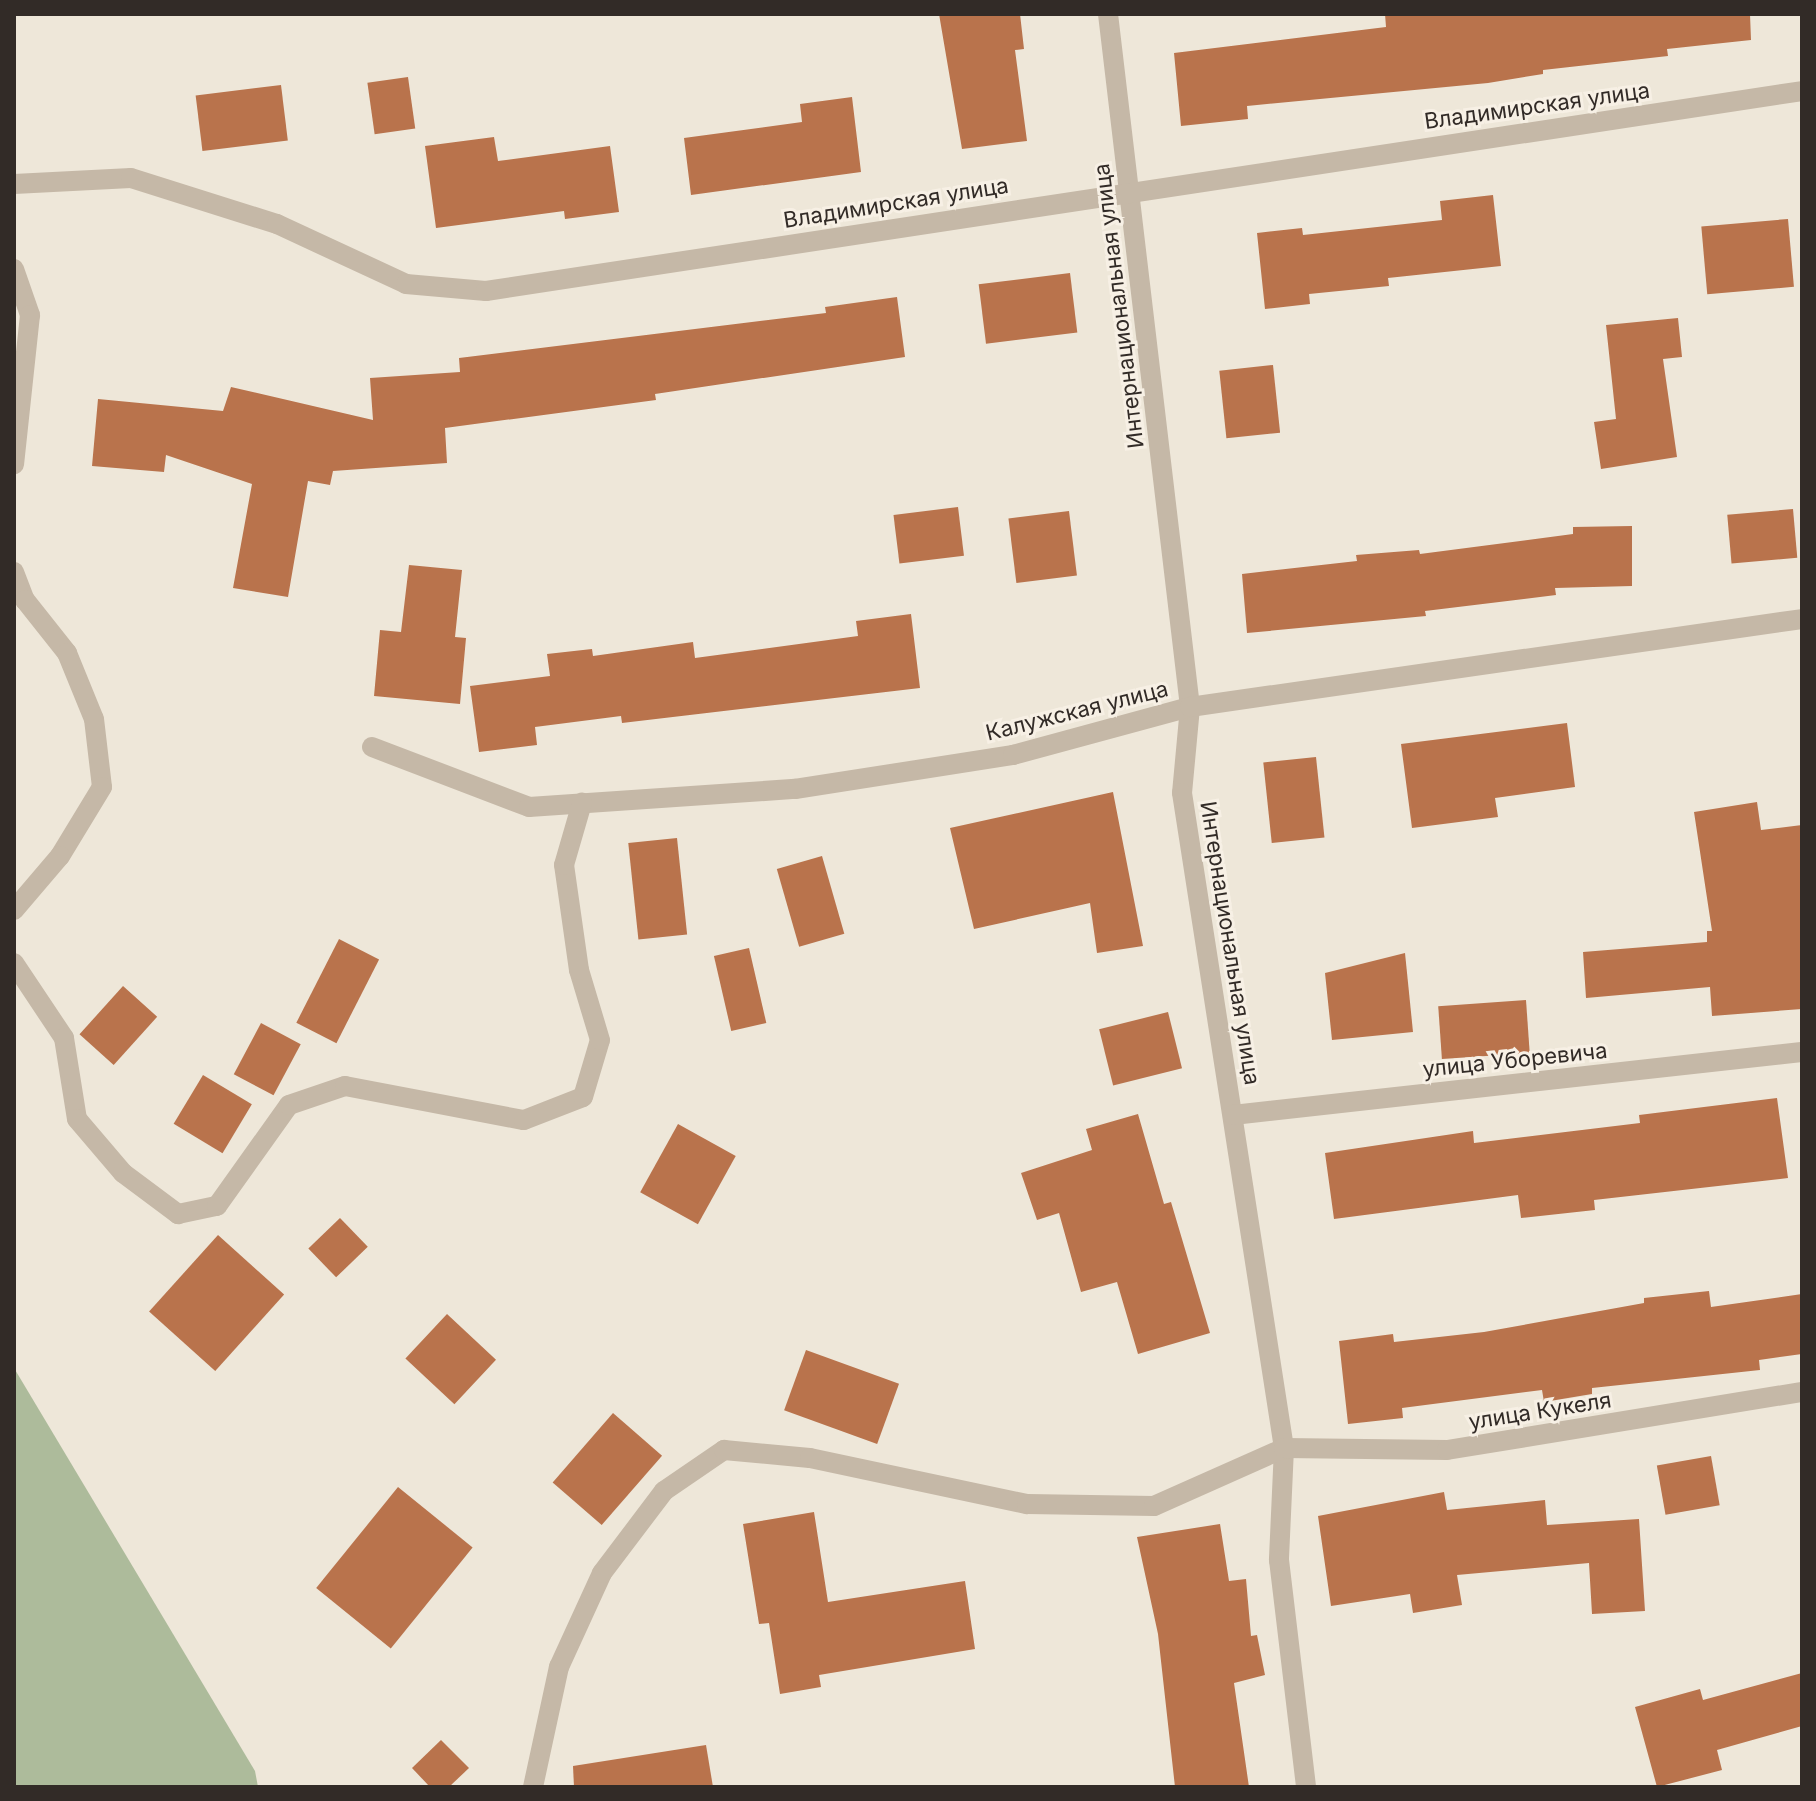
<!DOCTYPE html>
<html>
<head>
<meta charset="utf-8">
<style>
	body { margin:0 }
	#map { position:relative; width:1816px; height:1801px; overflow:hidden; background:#eee7d9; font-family:Inter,sans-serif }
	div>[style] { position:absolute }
	.green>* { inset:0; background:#adbb9b }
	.building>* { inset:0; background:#b9734c; transform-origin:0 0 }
	.minor>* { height:20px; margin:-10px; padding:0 10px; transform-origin:10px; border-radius:10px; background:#c5b8a7 }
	span { translate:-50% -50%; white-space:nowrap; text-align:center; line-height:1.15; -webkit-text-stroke:6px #f7f0e5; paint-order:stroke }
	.street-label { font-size:22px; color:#322b27 }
	.frame { position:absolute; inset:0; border:16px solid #322b27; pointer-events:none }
</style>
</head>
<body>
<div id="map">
	<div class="green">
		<i style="clip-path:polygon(14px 1368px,255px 1771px,258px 1787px,14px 1787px)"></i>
	</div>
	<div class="building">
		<i style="clip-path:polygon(939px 14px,1020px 14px,1024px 49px,1015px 50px,1027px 141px,962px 149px)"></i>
		<i style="clip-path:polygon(1385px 14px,1750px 14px,1751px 40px,1667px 49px,1668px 56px,1543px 70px,1543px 74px,1488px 83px,1247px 106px,1248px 119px,1181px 126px,1174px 53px,1386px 27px)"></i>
		<i style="left:408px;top:77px;width:52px;height:41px;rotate:82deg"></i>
		<i style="left:281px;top:85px;width:56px;height:86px;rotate:83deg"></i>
		<i style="clip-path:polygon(852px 97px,861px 172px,691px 195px,684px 138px,802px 122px,800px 104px)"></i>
		<i style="clip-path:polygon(494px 137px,498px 161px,610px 146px,619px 212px,565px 219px,564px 211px,436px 228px,425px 146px)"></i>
		<i style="clip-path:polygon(1493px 195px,1501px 266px,1388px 278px,1389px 286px,1309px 294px,1310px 304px,1265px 309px,1257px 233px,1302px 228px,1303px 235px,1442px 220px,1440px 201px)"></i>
		<i style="left:1788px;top:219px;width:68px;height:87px;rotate:85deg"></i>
		<i style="left:1070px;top:273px;width:60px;height:92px;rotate:83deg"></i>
		<i style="clip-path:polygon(897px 297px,905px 357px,655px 394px,656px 400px,445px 428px,447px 463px,333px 471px,330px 485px,308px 481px,288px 597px,233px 588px,252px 484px,166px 455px,164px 472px,92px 466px,98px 399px,223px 411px,231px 387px,373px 420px,370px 378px,460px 372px,459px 358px,826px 313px,825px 307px)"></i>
		<i style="clip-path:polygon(1678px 318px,1682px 357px,1663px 359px,1677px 457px,1601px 469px,1594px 422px,1616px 419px,1606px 325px)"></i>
		<i style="left:1273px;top:365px;width:68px;height:54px;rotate:84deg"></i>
		<i style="left:958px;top:507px;width:49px;height:65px;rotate:83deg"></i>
		<i style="left:1793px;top:509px;width:49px;height:66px;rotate:85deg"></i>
		<i style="left:1069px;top:511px;width:65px;height:61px;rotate:83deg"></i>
		<i style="clip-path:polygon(1632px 526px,1632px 586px,1555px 588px,1556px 595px,1425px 611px,1426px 616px,1247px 633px,1242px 574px,1357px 561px,1356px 555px,1419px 550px,1420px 554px,1573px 534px,1573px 527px)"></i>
		<i style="clip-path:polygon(409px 565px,462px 570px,455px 637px,466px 638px,460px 704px,374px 696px,380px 630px,401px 632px)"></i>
		<i style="clip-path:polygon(911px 614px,920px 688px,622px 723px,621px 716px,535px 727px,537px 745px,479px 752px,470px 686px,550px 676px,547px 654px,592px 649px,593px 656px,693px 642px,695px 658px,858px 636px,856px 621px)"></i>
		<i style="clip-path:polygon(1567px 723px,1575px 787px,1495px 798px,1498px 817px,1412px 828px,1401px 744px)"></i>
		<i style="left:1316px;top:757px;width:81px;height:53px;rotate:84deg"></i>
		<i style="clip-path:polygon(1113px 792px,1143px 946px,1097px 953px,1090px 903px,974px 929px,950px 828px)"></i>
		<i style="clip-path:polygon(1757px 802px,1761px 830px,1802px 825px,1802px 1009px,1712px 1016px,1710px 987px,1586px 998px,1583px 952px,1707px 942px,1707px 931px,1712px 931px,1694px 812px)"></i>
		<i style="left:677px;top:838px;width:97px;height:49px;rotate:84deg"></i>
		<i style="left:822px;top:856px;width:81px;height:47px;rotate:74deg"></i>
		<i style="left:339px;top:939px;width:45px;height:94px;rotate:27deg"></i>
		<i style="left:749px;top:948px;width:77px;height:36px;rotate:77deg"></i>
		<i style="clip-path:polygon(1405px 953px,1413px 1032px,1332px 1040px,1325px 973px)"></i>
		<i style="left:123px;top:986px;width:46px;height:65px;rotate:42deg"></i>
		<i style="left:1526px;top:1000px;width:53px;height:88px;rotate:86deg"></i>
		<i style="left:1168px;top:1012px;width:58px;height:71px;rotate:76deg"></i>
		<i style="left:261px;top:1023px;width:45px;height:58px;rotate:28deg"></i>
		<i style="left:203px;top:1075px;width:57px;height:57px;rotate:31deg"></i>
		<i style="clip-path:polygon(1777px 1098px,1788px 1178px,1594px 1200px,1595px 1210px,1521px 1218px,1518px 1195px,1334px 1219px,1325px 1153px,1473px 1131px,1474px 1143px,1640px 1123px,1639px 1115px)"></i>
		<i style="clip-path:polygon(1138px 1114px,1164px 1204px,1171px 1202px,1210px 1333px,1138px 1354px,1117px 1282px,1081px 1292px,1059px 1213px,1037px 1220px,1021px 1173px,1092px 1150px,1086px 1129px)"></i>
		<i style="left:678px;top:1124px;width:66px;height:78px;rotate:29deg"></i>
		<i style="left:340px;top:1218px;width:40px;height:44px;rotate:46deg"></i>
		<i style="left:218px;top:1235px;width:89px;height:103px;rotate:42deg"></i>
		<i style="clip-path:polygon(1709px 1291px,1711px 1307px,1802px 1294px,1802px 1354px,1759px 1360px,1760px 1370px,1592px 1388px,1592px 1394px,1544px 1402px,1542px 1390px,1402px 1408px,1403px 1418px,1348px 1424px,1339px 1341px,1393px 1334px,1394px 1342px,1484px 1332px,1644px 1303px,1644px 1298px)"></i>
		<i style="left:447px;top:1314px;width:67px;height:61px;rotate:43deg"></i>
		<i style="left:806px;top:1350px;width:99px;height:64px;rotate:20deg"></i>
		<i style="left:613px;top:1413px;width:65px;height:92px;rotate:41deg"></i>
		<i style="left:1711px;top:1456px;width:50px;height:55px;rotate:80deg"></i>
		<i style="left:398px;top:1487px;width:96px;height:130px;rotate:39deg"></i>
		<i style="clip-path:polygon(1444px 1492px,1447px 1510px,1545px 1500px,1547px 1525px,1639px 1519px,1645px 1611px,1592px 1614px,1589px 1563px,1457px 1575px,1462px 1605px,1413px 1613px,1410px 1594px,1331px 1606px,1318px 1516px)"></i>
		<i style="clip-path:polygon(814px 1512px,828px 1602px,965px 1581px,975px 1649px,819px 1675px,821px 1687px,780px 1694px,769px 1623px,759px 1624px,743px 1524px)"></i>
		<i style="clip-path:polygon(1220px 1524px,1229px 1581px,1246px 1579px,1251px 1636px,1257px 1635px,1265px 1675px,1234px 1683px,1249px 1787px,1175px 1787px,1158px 1634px,1137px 1537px)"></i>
		<i style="clip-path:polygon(1802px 1673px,1802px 1726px,1717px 1750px,1722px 1770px,1657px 1787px,1635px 1707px,1700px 1689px,1703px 1700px)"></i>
		<i style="clip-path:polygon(441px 1740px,469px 1768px,449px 1787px,430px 1787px,412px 1768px)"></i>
		<i style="clip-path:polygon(706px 1745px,713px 1787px,574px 1787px,573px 1766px)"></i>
	</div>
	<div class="minor">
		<i style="left:1108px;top:14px;width:698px;rotate:83.25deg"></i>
		<i style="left:1190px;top:707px;width:86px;rotate:95.3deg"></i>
		<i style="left:1182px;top:793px;width:663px;rotate:81.15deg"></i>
		<i style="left:1284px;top:1448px;width:112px;rotate:92.6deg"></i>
		<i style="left:1279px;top:1560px;width:229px;rotate:83.2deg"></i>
		<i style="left:14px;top:184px;width:117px;rotate:-2.9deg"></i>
		<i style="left:131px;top:178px;width:153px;rotate:17.5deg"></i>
		<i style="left:277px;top:224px;width:142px;rotate:24.9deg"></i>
		<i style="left:406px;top:284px;width:80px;rotate:5deg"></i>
		<i style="left:486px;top:291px;width:1331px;rotate:-8.64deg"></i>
		<i style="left:14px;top:269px;width:49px;rotate:70.8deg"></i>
		<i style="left:30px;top:315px;width:150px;rotate:96.1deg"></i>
		<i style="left:14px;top:572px;width:30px;rotate:69deg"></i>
		<i style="left:25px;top:600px;width:68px;rotate:51.6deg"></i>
		<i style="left:67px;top:653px;width:71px;rotate:67.8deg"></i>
		<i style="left:94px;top:719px;width:68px;rotate:83.3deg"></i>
		<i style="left:102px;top:787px;width:81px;rotate:121.3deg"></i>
		<i style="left:60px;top:856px;width:71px;rotate:130.4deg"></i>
		<i style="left:372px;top:747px;width:168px;rotate:20.9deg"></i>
		<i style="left:529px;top:807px;width:267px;rotate:-3.9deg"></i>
		<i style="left:795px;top:789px;width:221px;rotate:-8.9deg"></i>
		<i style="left:1013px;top:755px;width:183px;rotate:-15.2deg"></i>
		<i style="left:1190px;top:707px;width:618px;rotate:-8.18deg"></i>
		<i style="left:14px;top:963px;width:90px;rotate:56.3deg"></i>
		<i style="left:64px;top:1038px;width:82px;rotate:80.9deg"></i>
		<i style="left:77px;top:1119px;width:71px;rotate:49.6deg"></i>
		<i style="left:123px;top:1173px;width:69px;rotate:36.7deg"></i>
		<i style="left:178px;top:1214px;width:40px;rotate:-12deg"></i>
		<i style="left:217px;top:1206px;width:124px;rotate:-54.5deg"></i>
		<i style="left:289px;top:1105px;width:59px;rotate:-18.7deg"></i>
		<i style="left:345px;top:1086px;width:182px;rotate:10.8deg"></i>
		<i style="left:524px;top:1120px;width:63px;rotate:-21.3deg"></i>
		<i style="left:583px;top:1097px;width:59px;rotate:-73.4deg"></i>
		<i style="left:600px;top:1040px;width:73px;rotate:-106.7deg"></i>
		<i style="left:579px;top:970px;width:106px;rotate:-98.1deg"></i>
		<i style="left:564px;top:865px;width:65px;rotate:-73.8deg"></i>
		<i style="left:1233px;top:1115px;width:572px;rotate:-6.32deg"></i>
		<i style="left:533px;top:1787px;width:123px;rotate:-77.8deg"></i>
		<i style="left:559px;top:1667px;width:103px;rotate:-65.4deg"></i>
		<i style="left:602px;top:1573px;width:103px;rotate:-52.9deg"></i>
		<i style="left:664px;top:1491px;width:73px;rotate:-34.3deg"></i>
		<i style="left:724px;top:1450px;width:86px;rotate:5.3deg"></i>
		<i style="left:810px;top:1458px;width:222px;rotate:12deg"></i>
		<i style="left:1027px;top:1504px;width:127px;rotate:0.9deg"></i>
		<i style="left:1154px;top:1506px;width:142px;rotate:-24deg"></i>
		<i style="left:1284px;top:1448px;width:163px;rotate:0.7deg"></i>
		<i style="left:1447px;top:1450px;width:360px;rotate:-9.3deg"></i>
	</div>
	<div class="street-label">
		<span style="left:1537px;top:106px;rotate:-8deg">Владимирская улица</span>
		<span style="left:896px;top:203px;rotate:-9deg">Владимирская улица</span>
		<span style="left:1119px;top:306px;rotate:-97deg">Интернациональная улица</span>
		<span style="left:1077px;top:711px;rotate:-14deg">Калужская улица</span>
		<span style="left:1230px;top:943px;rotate:81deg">Интернациональная улица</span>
		<span style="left:1515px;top:1060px;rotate:-6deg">улица Уборевича</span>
		<span style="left:1540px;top:1411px;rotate:-9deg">улица Кукеля</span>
	</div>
	<div class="frame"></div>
</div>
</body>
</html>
